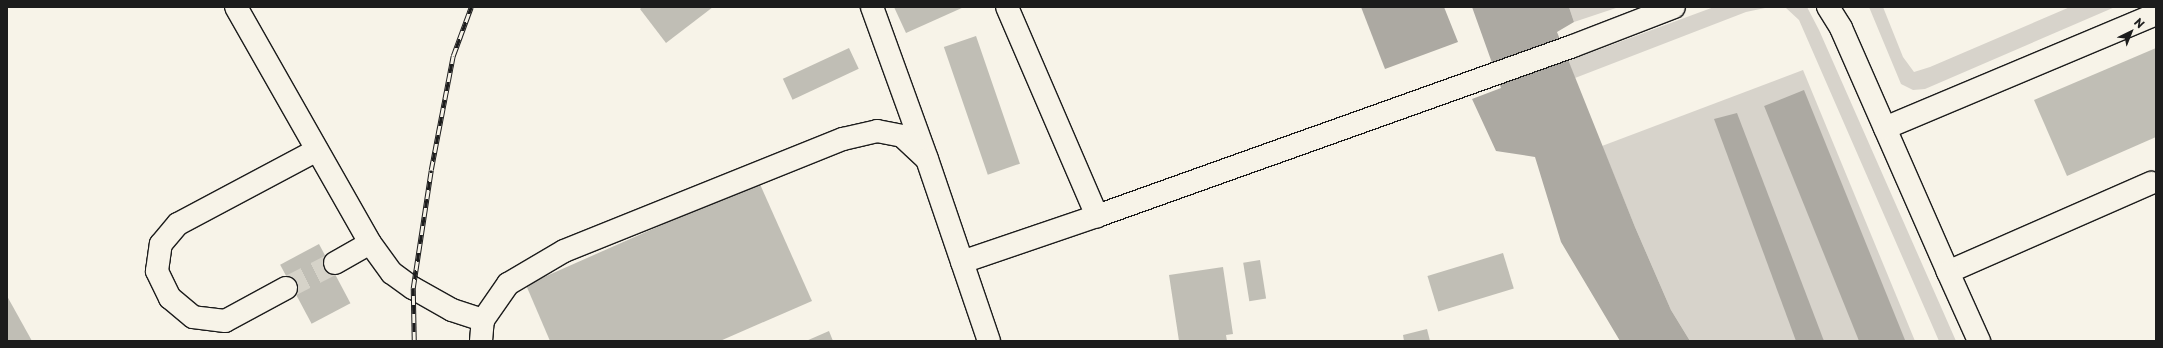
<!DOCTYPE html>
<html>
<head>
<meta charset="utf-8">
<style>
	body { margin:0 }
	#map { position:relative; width:2163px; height:348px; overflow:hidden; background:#f7f3e8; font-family:"Playpen Sans",sans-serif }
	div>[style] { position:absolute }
	.green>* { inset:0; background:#d7d3cb }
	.water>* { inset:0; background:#aca9a2; transform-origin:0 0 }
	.building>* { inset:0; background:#c0beb5; transform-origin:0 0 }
	.minor-tunnel>* { height:22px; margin-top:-11px; transform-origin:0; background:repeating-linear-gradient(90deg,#d6d3c9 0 22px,transparent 0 33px) }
	.roads { filter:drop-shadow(1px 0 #1c1c1c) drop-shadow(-1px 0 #1c1c1c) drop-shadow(0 1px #1c1c1c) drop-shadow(0 -1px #1c1c1c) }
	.minor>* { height:22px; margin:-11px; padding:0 11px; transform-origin:11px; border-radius:11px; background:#f7f3e8 }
	.rail>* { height:4.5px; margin-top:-2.25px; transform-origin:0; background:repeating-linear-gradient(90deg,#f7f3e8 0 9px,#1c1c1c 0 18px); box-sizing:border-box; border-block:1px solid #1c1c1c }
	span { translate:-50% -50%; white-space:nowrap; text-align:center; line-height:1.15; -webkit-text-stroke:3px #f7f3e8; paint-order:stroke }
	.frame { position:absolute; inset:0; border:8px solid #1c1c1c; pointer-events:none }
	.north { position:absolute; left:2111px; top:12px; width:40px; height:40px; -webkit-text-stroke:3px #f7f3e8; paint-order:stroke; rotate:43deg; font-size:11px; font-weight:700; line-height:16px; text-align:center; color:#1c1c1c }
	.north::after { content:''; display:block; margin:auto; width:14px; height:18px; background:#1c1c1c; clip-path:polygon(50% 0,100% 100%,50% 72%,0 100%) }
</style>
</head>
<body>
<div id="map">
	<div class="green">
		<i style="clip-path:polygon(1569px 7px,1619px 7px,1574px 22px)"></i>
		<i style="clip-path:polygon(1714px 7px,1807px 7px,1819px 30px,1956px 341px,1939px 341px,1799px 20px,1786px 8px,1765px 8px,1746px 12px,1575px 78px,1568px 61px)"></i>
		<i style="clip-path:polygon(1869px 7px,1883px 7px,1903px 57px,1914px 72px,1930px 67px,2070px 7px,2115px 7px,1925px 89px,1913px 90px,1901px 84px)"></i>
		<i style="clip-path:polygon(1803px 70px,1915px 341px,1690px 341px,1671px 310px,1635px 227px,1602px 146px)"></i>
	</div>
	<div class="water">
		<i style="clip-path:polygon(1361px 7px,1444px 7px,1458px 42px,1385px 69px)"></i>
		<i style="clip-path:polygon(1472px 7px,1569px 7px,1574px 22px,1557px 32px,1635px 227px,1671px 310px,1690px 341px,1620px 341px,1561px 242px,1535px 157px,1496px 151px,1472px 99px,1501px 88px)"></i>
		<i style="left:1804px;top:90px;width:271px;height:43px;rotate:68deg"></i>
		<i style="clip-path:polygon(1737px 113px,1824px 341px,1796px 341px,1714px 119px)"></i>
	</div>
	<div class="building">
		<i style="clip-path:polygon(642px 7px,713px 7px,666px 43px,640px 9px)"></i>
		<i style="clip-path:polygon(894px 7px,964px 7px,906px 33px)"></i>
		<i style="left:976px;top:36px;width:135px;height:34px;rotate:71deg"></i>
		<i style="left:849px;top:48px;width:23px;height:73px;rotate:65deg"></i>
		<i style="clip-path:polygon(2156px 48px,2156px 137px,2067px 176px,2034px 100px)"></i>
		<i style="clip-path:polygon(759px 182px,812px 301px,720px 341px,550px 341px,526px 285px)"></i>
		<i style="left:319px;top:244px;width:67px;height:44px;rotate:62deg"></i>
		<i style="left:1503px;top:253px;width:37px;height:79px;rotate:73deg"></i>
		<i style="left:1260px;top:260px;width:39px;height:17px;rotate:81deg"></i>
		<i style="clip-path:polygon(1223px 267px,1233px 334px,1226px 335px,1227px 341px,1179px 341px,1169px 275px)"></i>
		<i style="clip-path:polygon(7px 296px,32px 341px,7px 341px)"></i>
		<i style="clip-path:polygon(1427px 329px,1430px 341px,1404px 341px,1403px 335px)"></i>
		<i style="clip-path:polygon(829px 331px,833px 341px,806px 341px)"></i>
	</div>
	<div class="minor-tunnel">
		<i style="left:286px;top:288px;width:55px;rotate:-27deg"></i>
	</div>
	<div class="roads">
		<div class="minor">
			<i style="left:236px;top:7px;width:271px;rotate:60.4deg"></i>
			<i style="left:370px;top:243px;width:37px;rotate:54deg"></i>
			<i style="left:392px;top:273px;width:26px;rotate:36deg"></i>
			<i style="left:413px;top:288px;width:45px;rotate:29.4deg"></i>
			<i style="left:452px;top:310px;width:33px;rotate:18deg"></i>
			<i style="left:872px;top:7px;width:158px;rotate:70.1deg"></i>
			<i style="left:1007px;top:7px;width:228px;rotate:66.7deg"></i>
			<i style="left:1828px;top:7px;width:25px;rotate:58deg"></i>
			<i style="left:1841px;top:28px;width:266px;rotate:66.3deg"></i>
			<i style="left:1948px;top:272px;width:222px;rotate:-23.7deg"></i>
			<i style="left:1885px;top:128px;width:294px;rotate:-22.8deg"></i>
			<i style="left:962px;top:262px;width:143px;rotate:-18.8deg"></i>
			<i style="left:1097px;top:216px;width:505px;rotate:-19.65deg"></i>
			<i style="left:1573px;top:46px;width:108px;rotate:-21.1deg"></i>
			<i style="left:335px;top:263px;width:40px;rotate:-29.7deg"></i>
			<i style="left:1948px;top:272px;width:76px;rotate:65.8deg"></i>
			<i style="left:286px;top:288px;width:69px;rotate:151.6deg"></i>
			<i style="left:225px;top:321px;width:32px;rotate:-173deg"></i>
			<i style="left:193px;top:317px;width:30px;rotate:-140deg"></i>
			<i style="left:170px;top:298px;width:30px;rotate:-116deg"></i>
			<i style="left:157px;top:271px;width:27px;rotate:-82deg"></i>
			<i style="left:161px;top:244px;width:26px;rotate:-50deg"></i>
			<i style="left:178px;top:224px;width:157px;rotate:-28deg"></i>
			<i style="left:481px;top:341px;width:21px;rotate:-85deg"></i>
			<i style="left:483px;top:320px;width:44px;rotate:-55.2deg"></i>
			<i style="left:508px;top:284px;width:65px;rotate:-30.5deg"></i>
			<i style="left:564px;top:251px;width:301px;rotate:-21.9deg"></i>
			<i style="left:843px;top:139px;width:35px;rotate:-13deg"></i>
			<i style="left:877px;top:131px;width:25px;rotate:11deg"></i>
			<i style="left:902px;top:136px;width:34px;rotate:43deg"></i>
			<i style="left:927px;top:159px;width:192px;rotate:71.2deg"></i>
		</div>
	</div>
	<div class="rail">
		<i style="left:414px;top:341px;width:53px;rotate:-91.1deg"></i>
		<i style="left:413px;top:288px;width:119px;rotate:-81.3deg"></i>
		<i style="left:431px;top:170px;width:116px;rotate:-79.1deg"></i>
		<i style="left:453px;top:56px;width:52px;rotate:-69.8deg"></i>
	</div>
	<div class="frame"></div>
	<div class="north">N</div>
</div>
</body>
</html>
